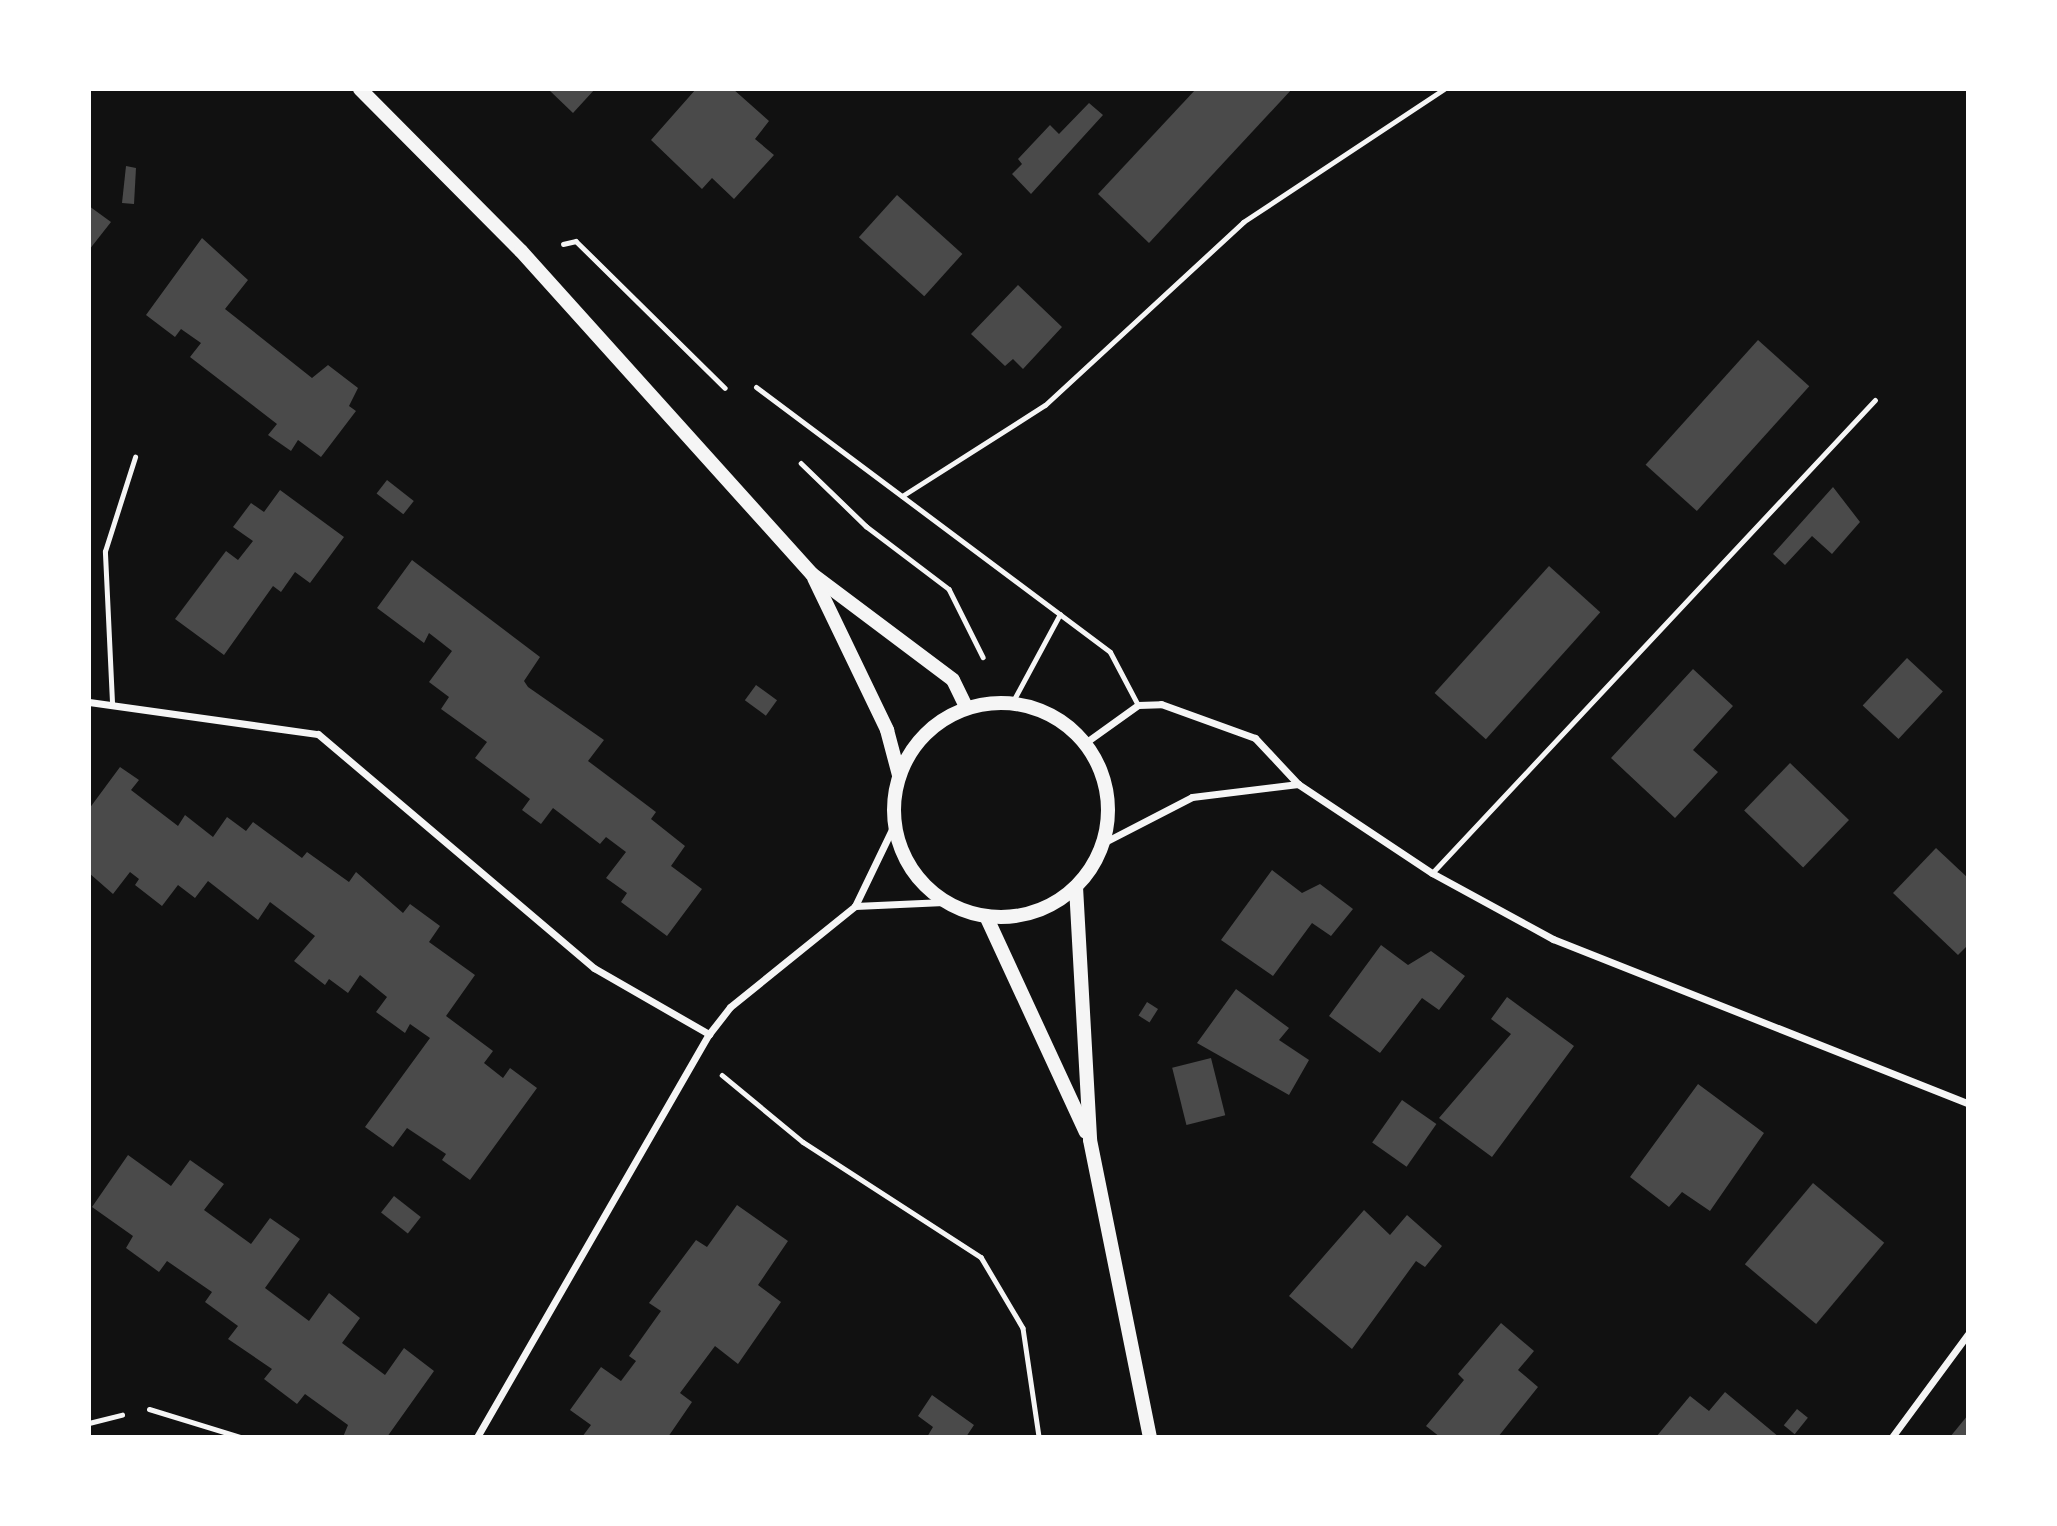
<!DOCTYPE html>
<html>
<head>
<meta charset="utf-8">
<style>
	body { margin:0 }
	#map { position:relative; width:2057px; height:1526px; overflow:hidden; background:#111; font-family:Merriweather,serif }
	div>[style] { position:absolute }
	.building>* { inset:0; background:#4a4a4a; transform-origin:0 0 }
	.path>* { height:4.5px; margin:-2.25px; padding:0 2.25px; transform-origin:2.25px; border-radius:2.25px; background:#f5f5f5 }
	.service>* { height:5px; margin:-2.5px; padding:0 2.5px; transform-origin:2.5px; border-radius:2.5px; background:#f5f5f5 }
	.minor>* { height:7px; margin:-3.5px; padding:0 3.5px; transform-origin:3.5px; border-radius:3.5px; background:#f5f5f5 }
	.secondary>* { height:14px; margin:-7px; padding:0 7px; transform-origin:7px; border-radius:7px; background:#f5f5f5 }
	.secondary>.ring { margin:-7px; padding:0; box-sizing:content-box; background:none; border:14px solid #f5f5f5; border-radius:50% }
	span { translate:-50% -50%; white-space:nowrap; text-align:center; line-height:1.15; -webkit-text-stroke:7px #fff; paint-order:stroke }
	.frame { position:absolute; inset:0; border:91px solid #fff; pointer-events:none }
</style>
</head>
<body>
<div id="map">
	<div class="building">
		<i style="clip-path:polygon(548px 89px,595px 89px,573px 113px)"></i>
		<i style="clip-path:polygon(696px 89px,733px 89px,769px 121px,755px 139px,774px 155px,734px 199px,712px 178px,702px 189px,651px 140px)"></i>
		<i style="clip-path:polygon(1196px 89px,1292px 89px,1149px 243px,1098px 194px)"></i>
		<i style="clip-path:polygon(1089px 103px,1103px 115px,1031px 194px,1012px 174px,1022px 164px,1018px 159px,1050px 125px,1059px 134px)"></i>
		<i style="clip-path:polygon(126px 166px,136px 168px,134px 204px,122px 203px)"></i>
		<i style="left:897px;top:195px;width:88px;height:57px;rotate:42deg"></i>
		<i style="clip-path:polygon(89px 206px,111px 222px,89px 250px)"></i>
		<i style="clip-path:polygon(202px 238px,248px 280px,225px 309px,312px 378px,328px 365px,358px 388px,349px 406px,356px 411px,321px 457px,298px 440px,291px 451px,268px 435px,277px 424px,190px 357px,201px 343px,181px 329px,175px 337px,146px 315px)"></i>
		<i style="clip-path:polygon(1018px 285px,1062px 327px,1023px 369px,1013px 359px,1005px 366px,971px 334px)"></i>
		<i style="left:1758px;top:340px;width:69px;height:168px;rotate:42deg"></i>
		<i style="left:387px;top:480px;width:34px;height:17px;rotate:38deg"></i>
		<i style="clip-path:polygon(1833px 487px,1860px 522px,1832px 554px,1812px 536px,1785px 565px,1773px 554px)"></i>
		<i style="clip-path:polygon(280px 490px,344px 537px,310px 583px,295px 572px,281px 592px,273px 586px,224px 655px,175px 619px,226px 551px,238px 560px,253px 541px,233px 527px,251px 503px,264px 512px)"></i>
		<i style="clip-path:polygon(412px 560px,540px 657px,524px 681px,528px 687px,604px 740px,588px 761px,656px 812px,651px 819px,685px 846px,671px 866px,702px 889px,667px 936px,621px 902px,627px 893px,606px 878px,626px 852px,606px 837px,600px 844px,553px 808px,541px 824px,522px 810px,530px 799px,475px 758px,487px 742px,441px 709px,449px 697px,429px 682px,452px 651px,429px 633px,424px 643px,377px 608px)"></i>
		<i style="left:1549px;top:566px;width:69px;height:171px;rotate:42deg"></i>
		<i style="left:1907px;top:658px;width:49px;height:65px;rotate:43deg"></i>
		<i style="clip-path:polygon(1693px 669px,1733px 706px,1693px 750px,1718px 772px,1675px 818px,1611px 758px)"></i>
		<i style="left:756px;top:685px;width:26px;height:19px;rotate:36deg"></i>
		<i style="left:1790px;top:763px;width:82px;height:66px;rotate:44deg"></i>
		<i style="clip-path:polygon(120px 767px,139px 780px,131px 790px,178px 826px,185px 815px,213px 837px,227px 817px,246px 831px,253px 822px,302px 858px,307px 852px,349px 882px,356px 872px,403px 913px,410px 904px,440px 926px,429px 942px,475px 975px,446px 1016px,493px 1051px,484px 1063px,503px 1078px,510px 1068px,537px 1088px,470px 1180px,442px 1160px,446px 1154px,407px 1128px,393px 1147px,365px 1127px,430px 1038px,410px 1024px,405px 1033px,376px 1012px,387px 997px,360px 975px,348px 993px,329px 979px,325px 985px,294px 961px,315px 936px,270px 902px,258px 920px,208px 881px,195px 898px,178px 885px,162px 906px,135px 885px,139px 879px,130px 872px,113px 894px,89px 873px,89px 809px)"></i>
		<i style="clip-path:polygon(1936px 848px,1968px 878px,1968px 945px,1958px 955px,1893px 893px)"></i>
		<i style="clip-path:polygon(1272px 870px,1302px 893px,1320px 884px,1353px 909px,1331px 936px,1312px 923px,1273px 976px,1221px 940px)"></i>
		<i style="clip-path:polygon(1381px 945px,1408px 965px,1431px 951px,1465px 976px,1439px 1010px,1422px 998px,1380px 1053px,1329px 1016px)"></i>
		<i style="clip-path:polygon(1236px 989px,1289px 1028px,1279px 1040px,1309px 1060px,1289px 1095px,1197px 1043px)"></i>
		<i style="clip-path:polygon(1507px 997px,1574px 1046px,1492px 1157px,1439px 1118px,1511px 1034px,1491px 1019px)"></i>
		<i style="left:1147px;top:1002px;width:13px;height:16px;rotate:32deg"></i>
		<i style="left:1211px;top:1058px;width:59px;height:40px;rotate:76deg"></i>
		<i style="clip-path:polygon(1698px 1084px,1764px 1133px,1710px 1211px,1682px 1192px,1669px 1207px,1630px 1177px)"></i>
		<i style="left:1402px;top:1100px;width:42px;height:52px;rotate:35deg"></i>
		<i style="clip-path:polygon(128px 1155px,171px 1186px,190px 1160px,224px 1184px,204px 1210px,251px 1244px,270px 1218px,300px 1239px,265px 1288px,309px 1321px,329px 1293px,360px 1318px,342px 1343px,385px 1375px,404px 1348px,434px 1371px,387px 1437px,343px 1437px,348px 1425px,305px 1394px,297px 1404px,264px 1379px,272px 1369px,228px 1339px,238px 1326px,205px 1302px,212px 1292px,167px 1261px,159px 1272px,126px 1248px,133px 1236px,92px 1207px)"></i>
		<i style="left:1813px;top:1183px;width:93px;height:106px;rotate:40deg"></i>
		<i style="left:394px;top:1196px;width:34px;height:21px;rotate:38deg"></i>
		<i style="clip-path:polygon(737px 1205px,788px 1241px,758px 1285px,781px 1302px,738px 1364px,715px 1346px,680px 1393px,692px 1402px,668px 1437px,582px 1437px,591px 1425px,570px 1410px,601px 1367px,621px 1381px,636px 1361px,629px 1356px,661px 1311px,649px 1303px,696px 1240px,707px 1247px)"></i>
		<i style="clip-path:polygon(1364px 1210px,1390px 1235px,1407px 1215px,1442px 1246px,1425px 1267px,1416px 1261px,1352px 1349px,1289px 1296px)"></i>
		<i style="clip-path:polygon(1501px 1323px,1534px 1351px,1518px 1370px,1538px 1387px,1498px 1437px,1440px 1437px,1426px 1426px,1464px 1380px,1458px 1374px)"></i>
		<i style="clip-path:polygon(1725px 1392px,1779px 1437px,1656px 1437px,1690px 1396px,1709px 1411px)"></i>
		<i style="clip-path:polygon(932px 1395px,974px 1425px,966px 1437px,927px 1437px,933px 1427px,918px 1416px)"></i>
		<i style="left:1797px;top:1409px;width:14px;height:21px;rotate:39deg"></i>
		<i style="clip-path:polygon(1968px 1415px,1968px 1437px,1950px 1437px)"></i>
	</div>
	<div class="path">
		<i style="left:563px;top:244px;width:13px;rotate:-13deg"></i>
		<i style="left:576px;top:241px;width:209px;rotate:44.6deg"></i>
		<i style="left:801px;top:463px;width:91px;rotate:44.1deg"></i>
		<i style="left:866px;top:526px;width:104px;rotate:37.2deg"></i>
		<i style="left:949px;top:589px;width:76px;rotate:63.4deg"></i>
		<i style="left:722px;top:1075px;width:105px;rotate:39.6deg"></i>
		<i style="left:803px;top:1142px;width:212px;rotate:32.9deg"></i>
		<i style="left:981px;top:1257px;width:82px;rotate:59.4deg"></i>
		<i style="left:1023px;top:1328px;width:110px;rotate:81.6deg"></i>
		<i style="left:89px;top:1423px;width:34px;rotate:-14deg"></i>
	</div>
	<div class="service">
		<i style="left:756px;top:387px;width:442px;rotate:36.8deg"></i>
		<i style="left:1110px;top:652px;width:60px;rotate:62.2deg"></i>
		<i style="left:902px;top:496px;width:169px;rotate:-32.5deg"></i>
		<i style="left:1045px;top:405px;width:270px;rotate:-42.7deg"></i>
		<i style="left:1243px;top:222px;width:241px;rotate:-33.5deg"></i>
		<i style="left:112px;top:702px;width:151px;rotate:-92.7deg"></i>
		<i style="left:105px;top:551px;width:99px;rotate:-72.3deg"></i>
		<i style="left:1012px;top:703px;width:101px;rotate:-61.7deg"></i>
		<i style="left:1432px;top:873px;width:648px;rotate:-46.88deg"></i>
		<i style="left:149px;top:1409px;width:95px;rotate:17.1deg"></i>
	</div>
	<div class="minor">
		<i style="left:89px;top:702px;width:231px;rotate:8deg"></i>
		<i style="left:318px;top:734px;width:362px;rotate:40.3deg"></i>
		<i style="left:594px;top:968px;width:133px;rotate:29.9deg"></i>
		<i style="left:1085px;top:743px;width:65px;rotate:-35.6deg"></i>
		<i style="left:1138px;top:705px;width:23px;rotate:-2deg"></i>
		<i style="left:1161px;top:704px;width:100px;rotate:19.9deg"></i>
		<i style="left:1255px;top:738px;width:63px;rotate:46.9deg"></i>
		<i style="left:1298px;top:784px;width:161px;rotate:33.6deg"></i>
		<i style="left:1432px;top:873px;width:138px;rotate:28.6deg"></i>
		<i style="left:1553px;top:939px;width:446px;rotate:21.6deg"></i>
		<i style="left:1103px;top:843px;width:100px;rotate:-27.3deg"></i>
		<i style="left:1192px;top:797px;width:107px;rotate:-7deg"></i>
		<i style="left:855px;top:906px;width:89px;rotate:-2.6deg"></i>
		<i style="left:477px;top:1437px;width:465px;rotate:-60.1deg"></i>
		<i style="left:709px;top:1034px;width:34px;rotate:-52deg"></i>
		<i style="left:730px;top:1007px;width:161px;rotate:-38.9deg"></i>
		<i style="left:855px;top:906px;width:85px;rotate:-64.3deg"></i>
		<i style="left:1892px;top:1437px;width:128px;rotate:-53.6deg"></i>
	</div>
	<div class="secondary">
		<i style="left:360px;top:89px;width:228px;rotate:45.2deg"></i>
		<i style="left:521px;top:251px;width:435px;rotate:48deg"></i>
		<i style="left:812px;top:574px;width:176px;rotate:36.9deg"></i>
		<i style="left:953px;top:680px;width:30px;rotate:64deg"></i>
		<i style="left:814px;top:578px;width:169px;rotate:64.3deg"></i>
		<i style="left:887px;top:730px;width:47px;rotate:75.1deg"></i>
		<i class="ring" style="left:894px;top:703px;width:200px;height:200px"></i>
		<i style="left:1076px;top:887px;width:253px;rotate:86.8deg"></i>
		<i style="left:1090px;top:1140px;width:303px;rotate:78.6deg"></i>
		<i style="left:986px;top:916px;width:238px;rotate:65.2deg"></i>
	</div>
	<div class="frame"></div>
</div>
</body>
</html>
